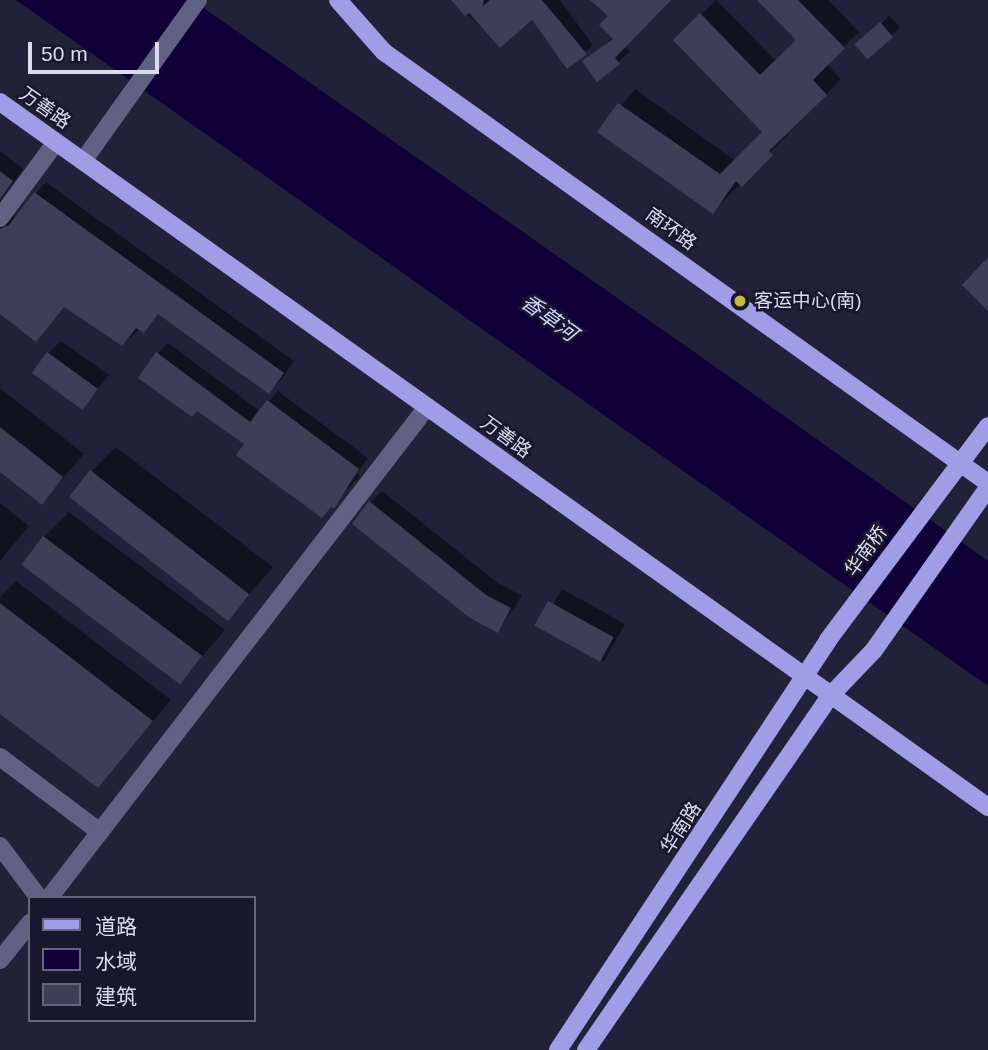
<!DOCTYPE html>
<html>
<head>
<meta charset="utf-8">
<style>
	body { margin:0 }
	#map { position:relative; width:988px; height:1050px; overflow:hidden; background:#22213a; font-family:Arial,"Noto Sans SC",sans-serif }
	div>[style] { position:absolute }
	.water>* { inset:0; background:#0f0037 }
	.shadow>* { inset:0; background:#0007; transform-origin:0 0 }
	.building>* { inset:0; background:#3f3e59; transform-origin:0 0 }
	.minor>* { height:18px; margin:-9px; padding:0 9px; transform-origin:9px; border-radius:9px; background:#616184 }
	.major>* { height:18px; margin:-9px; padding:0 9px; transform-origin:9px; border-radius:9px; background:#9e9de6 }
	.dots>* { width:19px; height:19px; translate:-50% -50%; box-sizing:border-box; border:4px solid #19172f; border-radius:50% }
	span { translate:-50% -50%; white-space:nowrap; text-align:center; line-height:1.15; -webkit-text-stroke:5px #19172f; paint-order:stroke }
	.street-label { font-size:19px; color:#dcdced }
	.poi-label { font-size:19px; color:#dcdced }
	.left { translate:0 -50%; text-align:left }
	.water-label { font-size:21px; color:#d1d2ff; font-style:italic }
	.legend { position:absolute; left:28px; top:896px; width:228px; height:126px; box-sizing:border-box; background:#19172f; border:2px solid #67667b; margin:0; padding:9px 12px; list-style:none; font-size:21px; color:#dcdced }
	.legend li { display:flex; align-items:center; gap:14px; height:35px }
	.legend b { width:35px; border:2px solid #67667b }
	.scale { position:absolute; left:28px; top:42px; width:131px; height:32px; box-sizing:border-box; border:4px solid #dcdced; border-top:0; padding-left:9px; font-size:21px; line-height:24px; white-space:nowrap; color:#dcdced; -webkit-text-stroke:5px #19172f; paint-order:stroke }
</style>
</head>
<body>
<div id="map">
	<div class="water">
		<i style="clip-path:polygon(16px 0,192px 0,707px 361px,988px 561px,988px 686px)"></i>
	</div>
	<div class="shadow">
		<i style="clip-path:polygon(454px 0,560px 0,593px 45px,585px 53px,532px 18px,500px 46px)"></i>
		<i style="clip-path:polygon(593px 0,669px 0,625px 46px,630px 52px,597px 79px,584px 61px,614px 37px,611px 16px)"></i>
		<i style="clip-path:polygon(716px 0,776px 61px,799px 40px,769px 0,828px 0,859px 32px,826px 64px,841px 79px,713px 212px,600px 132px,635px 89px,736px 161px,764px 132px,675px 40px)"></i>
		<i style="left:889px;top:16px;width:16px;height:42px;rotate:45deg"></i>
		<i style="clip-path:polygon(0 151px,23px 169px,1px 199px,5px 217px,18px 215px,46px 182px,294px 361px,280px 381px,269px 392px,159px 313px,122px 344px,65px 305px,36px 340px,0 313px)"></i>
		<i style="clip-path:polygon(61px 341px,109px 375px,83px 407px,48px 353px)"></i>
		<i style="clip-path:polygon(168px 343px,260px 411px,278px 391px,368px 458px,357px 473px,360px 476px,322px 516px,158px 354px)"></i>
		<i style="clip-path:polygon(0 388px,84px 454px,42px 502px,0 470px)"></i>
		<i style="clip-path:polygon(116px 447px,273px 567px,229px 617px,92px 471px)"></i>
		<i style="clip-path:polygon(382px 491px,498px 583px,522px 596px,498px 631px,370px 503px)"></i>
		<i style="clip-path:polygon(0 503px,29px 526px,0 561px)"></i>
		<i style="clip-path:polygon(69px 512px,225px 630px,181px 680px,44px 537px)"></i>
		<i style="clip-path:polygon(16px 581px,171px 700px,98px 786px,0 712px,0 597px)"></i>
		<i style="left:562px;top:589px;width:72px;height:43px;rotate:29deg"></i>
	</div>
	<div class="building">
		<i style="clip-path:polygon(451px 0,484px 0,483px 6px,490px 0,542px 0,587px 54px,567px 69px,532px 20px,500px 48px,469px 13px,465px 16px)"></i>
		<i style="clip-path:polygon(590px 0,671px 0,615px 58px,620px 64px,597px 82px,582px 61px,613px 39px,599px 25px,608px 16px)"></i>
		<i style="clip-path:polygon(757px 0,798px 0,845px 48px,813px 80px,827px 95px,769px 151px,773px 155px,742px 187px,736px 181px,713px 214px,597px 132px,618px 103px,720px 174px,762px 132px,673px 40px,700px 13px,760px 75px,796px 40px)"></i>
		<i style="left:880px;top:22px;width:20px;height:34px;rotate:49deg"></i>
		<i style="clip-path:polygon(0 171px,13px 181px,0 199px)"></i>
		<i style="clip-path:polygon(34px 192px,284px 373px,269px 394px,158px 314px,144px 333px,136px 328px,122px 346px,64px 307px,36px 342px,0 314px,0 229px,9px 225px)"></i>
		<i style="clip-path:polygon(988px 257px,988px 311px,962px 285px)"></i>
		<i style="left:47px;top:352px;width:63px;height:26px;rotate:36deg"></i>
		<i style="clip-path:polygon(156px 352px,250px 422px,267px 400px,359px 469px,334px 509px,331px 507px,322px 518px,236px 455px,244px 444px,197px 411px,192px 417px,138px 378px)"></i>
		<i style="clip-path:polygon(0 427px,63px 477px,42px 505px,0 472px)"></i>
		<i style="left:90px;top:470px;width:202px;height:34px;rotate:38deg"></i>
		<i style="clip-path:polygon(369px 501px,486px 595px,511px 608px,498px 633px,470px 618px,352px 524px)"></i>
		<i style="left:43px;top:536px;width:199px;height:36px;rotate:37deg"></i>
		<i style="left:548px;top:601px;width:75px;height:28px;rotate:29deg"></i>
		<i style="clip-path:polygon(0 603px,153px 721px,98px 788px,0 714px)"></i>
	</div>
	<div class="minor">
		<i style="left:83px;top:161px;width:198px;rotate:-54.5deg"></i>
		<i style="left:0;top:218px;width:94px;rotate:-53.6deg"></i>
		<i style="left:0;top:757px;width:125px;rotate:36.9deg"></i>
		<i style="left:0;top:846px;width:65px;rotate:53.1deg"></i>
		<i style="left:49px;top:898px;width:620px;rotate:-52.41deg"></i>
		<i style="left:0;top:960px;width:48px;rotate:-51deg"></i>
	</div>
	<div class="major">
		<i style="left:338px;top:0;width:69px;rotate:48.5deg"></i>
		<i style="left:384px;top:52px;width:742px;rotate:35.51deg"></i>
		<i style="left:0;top:102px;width:1214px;rotate:35.51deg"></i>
		<i style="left:558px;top:1050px;width:491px;rotate:-56.6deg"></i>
		<i style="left:828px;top:640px;width:267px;rotate:-53.2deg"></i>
		<i style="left:586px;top:1050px;width:431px;rotate:-55.4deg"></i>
		<i style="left:831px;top:695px;width:62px;rotate:-46.3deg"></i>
		<i style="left:874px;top:650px;width:198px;rotate:-54.9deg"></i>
	</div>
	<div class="dots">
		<i style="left:740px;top:301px;background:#c7bb3c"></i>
	</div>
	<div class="street-label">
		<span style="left:45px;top:108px;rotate:35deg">万善路</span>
		<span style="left:671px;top:229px;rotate:36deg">南环路</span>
		<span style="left:506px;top:437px;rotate:36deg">万善路</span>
		<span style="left:866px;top:551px;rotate:-54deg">华南桥</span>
		<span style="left:681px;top:828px;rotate:-57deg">华南路</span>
	</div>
	<div class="poi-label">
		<span class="left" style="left:754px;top:301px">客运中心(南)</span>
	</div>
	<div class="water-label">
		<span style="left:549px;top:318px;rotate:36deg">香草河</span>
	</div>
	<ul class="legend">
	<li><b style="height:9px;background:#9e9de6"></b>道路</li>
	<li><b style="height:19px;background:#0f0037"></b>水域</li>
	<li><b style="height:19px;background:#3f3e59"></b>建筑</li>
	</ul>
	<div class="scale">50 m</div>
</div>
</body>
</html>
